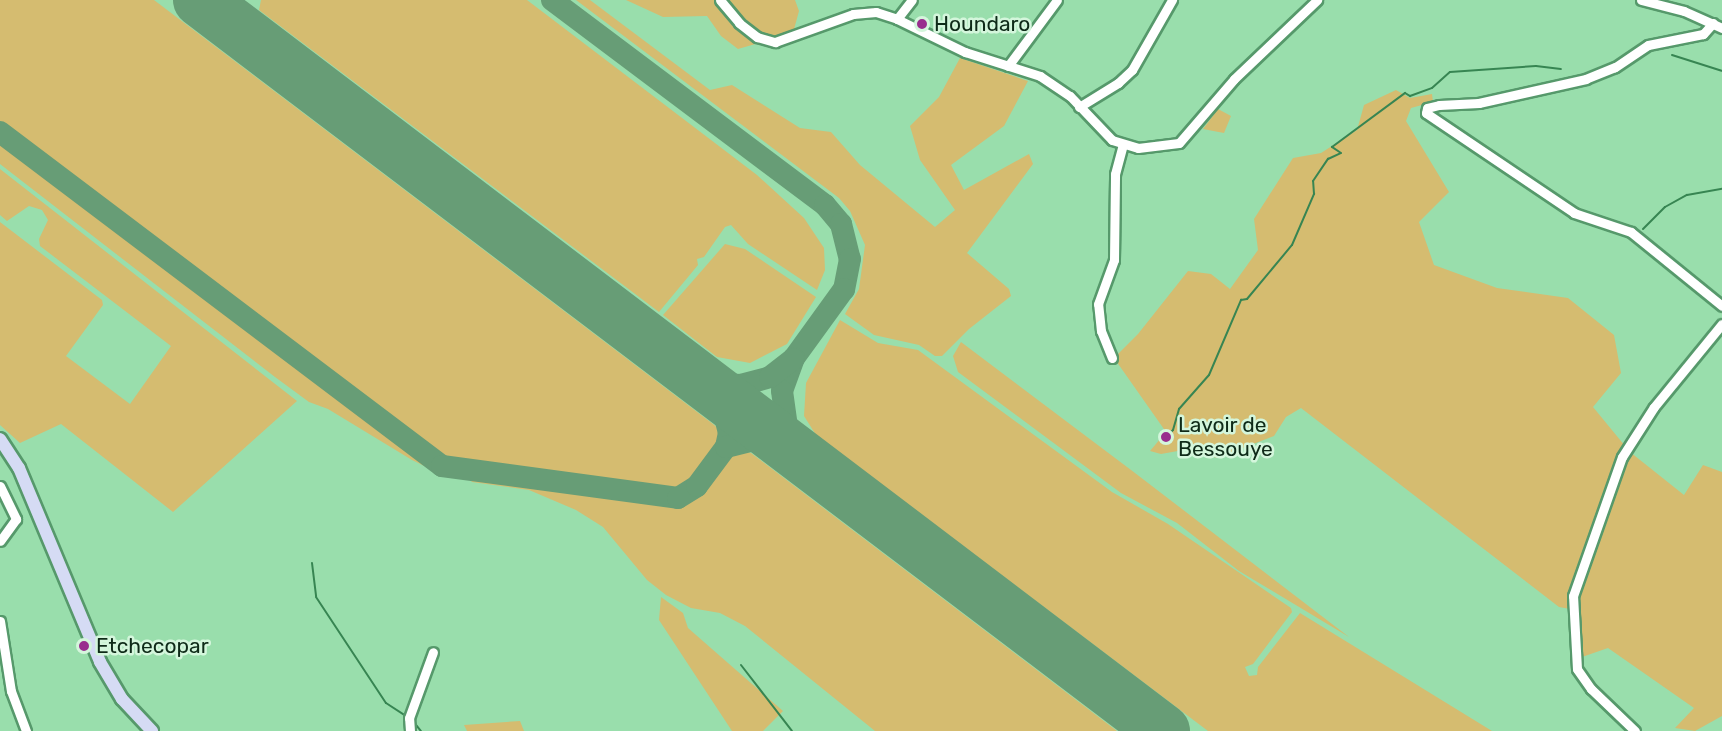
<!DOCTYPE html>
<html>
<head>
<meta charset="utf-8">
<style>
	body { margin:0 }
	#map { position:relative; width:1722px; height:731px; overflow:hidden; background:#99deac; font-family:Rubik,sans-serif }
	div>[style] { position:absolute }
	.green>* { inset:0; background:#d5bc70 }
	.stream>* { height:2px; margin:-1px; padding:0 1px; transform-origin:1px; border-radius:1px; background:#378552 }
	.taxiway>* { height:22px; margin:-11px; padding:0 11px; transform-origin:11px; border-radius:11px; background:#679d76 }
	.runway>* { height:54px; margin:-27px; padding:0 27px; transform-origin:27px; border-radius:27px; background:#679d76 }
	.roads { filter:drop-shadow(2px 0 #56996b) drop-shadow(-2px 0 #56996b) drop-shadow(0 2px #56996b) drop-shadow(0 -2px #56996b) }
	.street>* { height:9px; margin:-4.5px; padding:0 4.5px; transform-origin:4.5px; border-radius:4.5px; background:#fff }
	.secondary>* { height:12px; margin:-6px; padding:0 6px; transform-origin:6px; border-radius:6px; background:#d5dbf4 }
	.dots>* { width:16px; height:16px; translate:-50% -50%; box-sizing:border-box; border:3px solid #d4f6dc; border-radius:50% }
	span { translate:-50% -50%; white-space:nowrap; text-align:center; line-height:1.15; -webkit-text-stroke:5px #d4f6dc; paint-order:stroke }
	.poi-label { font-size:21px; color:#0e2a18 }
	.left { translate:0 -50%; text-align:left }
</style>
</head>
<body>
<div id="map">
	<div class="green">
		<i style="clip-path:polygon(0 0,154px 0,713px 424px,723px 433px,717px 454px,692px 486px,674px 494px,457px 466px,435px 457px,0 126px)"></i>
		<i style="clip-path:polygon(261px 0,527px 0,757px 175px,804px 218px,824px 248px,825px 270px,817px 290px,748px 244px,731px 225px,725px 227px,704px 257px,697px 259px,698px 265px,659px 312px,259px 10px)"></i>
		<i style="clip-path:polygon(576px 0,590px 0,710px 90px,732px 85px,800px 128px,831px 132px,860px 165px,935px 227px,955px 210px,920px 160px,910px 126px,939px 97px,960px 58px,1028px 81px,1004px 126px,951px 165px,964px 190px,1029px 154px,1033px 164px,967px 253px,1009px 289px,1011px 296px,969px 329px,942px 356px,935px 356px,919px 345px,874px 335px,845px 314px,859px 289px,865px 245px,850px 211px,839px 198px)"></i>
		<i style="clip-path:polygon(626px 0,795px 0,799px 11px,793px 33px,738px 49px,721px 36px,707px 16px,663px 17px)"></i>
		<i style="clip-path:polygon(1396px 90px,1410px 98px,1432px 94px,1433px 102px,1411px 108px,1406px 121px,1449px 192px,1419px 222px,1434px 265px,1497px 288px,1568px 298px,1614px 335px,1621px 373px,1593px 407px,1630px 452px,1684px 495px,1703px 465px,1722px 472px,1722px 716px,1695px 731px,1675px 728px,1694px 708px,1608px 648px,1582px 657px,1576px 635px,1576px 610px,1559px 607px,1301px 408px,1286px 417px,1274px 436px,1217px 458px,1189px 449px,1161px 454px,1150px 451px,1166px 432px,1114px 358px,1138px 334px,1188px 271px,1211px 274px,1230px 289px,1258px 250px,1254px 219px,1293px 158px,1321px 153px,1357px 130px,1364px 105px)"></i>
		<i style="clip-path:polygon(1218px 109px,1231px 116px,1224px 133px,1203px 129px)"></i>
		<i style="clip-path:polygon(0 138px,428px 462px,449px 473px,445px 476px,412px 460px,328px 409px,309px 402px,275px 377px,0 164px)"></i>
		<i style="clip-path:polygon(0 169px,297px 401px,173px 512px,61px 424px,20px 443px,0 425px,0 222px,102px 300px,103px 305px,66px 356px,130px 404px,171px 346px,40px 246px,39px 239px,48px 220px,42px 210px,29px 206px,7px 221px,0 215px)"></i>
		<i style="clip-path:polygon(725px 244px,745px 249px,816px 297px,787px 344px,750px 363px,717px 357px,663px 315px)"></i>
		<i style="clip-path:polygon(840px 320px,878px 343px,918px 350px,1112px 492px,1168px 524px,1291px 608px,1292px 612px,1253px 664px,1245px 667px,1249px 676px,1257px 675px,1258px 667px,1300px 613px,1492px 731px,1208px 731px,816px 435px,804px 416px,806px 383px)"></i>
		<i style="clip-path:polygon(961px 342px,1135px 473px,1349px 637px,1239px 571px,1177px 523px,1121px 493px,958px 372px,953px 356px)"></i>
		<i style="clip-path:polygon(738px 449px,751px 453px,1117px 731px,875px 731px,745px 626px,720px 613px,691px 608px,666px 595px,647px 580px,603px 527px,576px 510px,529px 490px,472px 482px,467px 476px,679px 502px,697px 493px,727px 454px)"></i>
		<i style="clip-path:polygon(661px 597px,683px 613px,688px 628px,783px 711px,763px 731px,732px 731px,659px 620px)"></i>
		<i style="clip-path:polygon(520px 721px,524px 731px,467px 731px,464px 725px)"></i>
	</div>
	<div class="stream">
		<i style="left:1672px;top:55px;width:52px;rotate:17.7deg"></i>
		<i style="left:1643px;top:229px;width:31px;rotate:-45deg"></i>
		<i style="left:1665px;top:207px;width:25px;rotate:-29deg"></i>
		<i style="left:1687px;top:195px;width:36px;rotate:-10deg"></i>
		<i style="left:1168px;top:435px;width:7px;rotate:-45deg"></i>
		<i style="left:1173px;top:430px;width:22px;rotate:-74deg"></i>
		<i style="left:1179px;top:409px;width:45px;rotate:-48.6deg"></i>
		<i style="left:1209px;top:375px;width:82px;rotate:-66.9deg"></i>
		<i style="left:1241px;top:300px;width:6px;rotate:-9deg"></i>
		<i style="left:1247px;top:299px;width:70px;rotate:-50.2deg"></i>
		<i style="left:1292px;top:245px;width:56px;rotate:-66.7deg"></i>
		<i style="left:1314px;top:194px;width:13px;rotate:-94deg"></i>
		<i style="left:1313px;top:181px;width:27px;rotate:-56deg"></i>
		<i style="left:1328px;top:159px;width:14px;rotate:-25deg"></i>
		<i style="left:1341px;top:153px;width:11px;rotate:-146deg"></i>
		<i style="left:1332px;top:147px;width:91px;rotate:-36.5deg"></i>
		<i style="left:1405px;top:93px;width:6px;rotate:31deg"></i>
		<i style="left:1410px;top:96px;width:23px;rotate:-20deg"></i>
		<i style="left:1432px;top:88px;width:24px;rotate:-42deg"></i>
		<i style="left:1450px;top:72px;width:86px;rotate:-4deg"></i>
		<i style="left:1536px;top:66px;width:25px;rotate:7deg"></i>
		<i style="left:312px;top:563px;width:34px;rotate:83deg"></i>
		<i style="left:316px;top:597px;width:127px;rotate:56.6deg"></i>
		<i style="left:386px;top:703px;width:24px;rotate:33deg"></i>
		<i style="left:741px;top:665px;width:83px;rotate:52.3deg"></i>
		<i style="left:412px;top:720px;width:14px;rotate:51deg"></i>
	</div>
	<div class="taxiway">
		<i style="left:552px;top:0;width:341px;rotate:36.9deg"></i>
		<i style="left:825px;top:205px;width:25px;rotate:50deg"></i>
		<i style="left:841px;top:224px;width:36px;rotate:76deg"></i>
		<i style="left:850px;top:259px;width:31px;rotate:101deg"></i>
		<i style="left:844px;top:289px;width:85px;rotate:125.9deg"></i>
		<i style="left:794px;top:358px;width:35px;rotate:110deg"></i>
		<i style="left:782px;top:391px;width:43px;rotate:82.1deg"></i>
		<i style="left:788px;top:434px;width:37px;rotate:54deg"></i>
		<i style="left:0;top:132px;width:554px;rotate:37.08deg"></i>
		<i style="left:442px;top:466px;width:238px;rotate:7.7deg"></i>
		<i style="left:678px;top:498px;width:22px;rotate:-32deg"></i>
		<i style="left:697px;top:486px;width:49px;rotate:-53.4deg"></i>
		<i style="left:726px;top:447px;width:14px;rotate:-78deg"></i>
		<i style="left:729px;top:433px;width:34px;rotate:-104deg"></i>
		<i style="left:721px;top:400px;width:32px;rotate:-136deg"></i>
		<i style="left:700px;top:377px;width:21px;rotate:19deg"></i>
		<i style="left:720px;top:384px;width:21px;rotate:3deg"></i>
		<i style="left:741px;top:385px;width:30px;rotate:-15deg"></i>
		<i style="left:770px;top:377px;width:29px;rotate:-38deg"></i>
		<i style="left:726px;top:447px;width:36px;rotate:-14deg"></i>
		<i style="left:761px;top:438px;width:43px;rotate:24.8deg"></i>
	</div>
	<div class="runway">
		<i style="left:200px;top:0;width:1209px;rotate:37.2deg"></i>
	</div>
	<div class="roads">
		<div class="street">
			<i style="left:720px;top:0;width:30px;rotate:50deg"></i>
			<i style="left:739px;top:23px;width:23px;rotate:38deg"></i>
			<i style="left:757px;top:37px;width:19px;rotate:16deg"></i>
			<i style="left:775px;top:42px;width:83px;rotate:-19.7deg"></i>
			<i style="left:853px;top:14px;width:23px;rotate:-5deg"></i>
			<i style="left:876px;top:12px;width:22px;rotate:18deg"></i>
			<i style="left:897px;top:19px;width:76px;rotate:25.9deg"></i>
			<i style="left:965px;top:52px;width:79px;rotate:17.7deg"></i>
			<i style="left:1040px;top:76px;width:36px;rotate:34deg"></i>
			<i style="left:1070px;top:96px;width:61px;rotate:46.3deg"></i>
			<i style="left:1112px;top:140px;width:27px;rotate:17deg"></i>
			<i style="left:1138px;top:148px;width:41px;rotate:-7deg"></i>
			<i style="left:1179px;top:143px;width:84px;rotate:-49.3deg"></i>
			<i style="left:1234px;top:79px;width:115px;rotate:-43.6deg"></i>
			<i style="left:1641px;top:0;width:44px;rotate:14.3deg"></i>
			<i style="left:1684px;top:11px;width:42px;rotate:24.1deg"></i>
			<i style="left:897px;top:19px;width:24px;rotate:-52deg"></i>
			<i style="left:1713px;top:23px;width:15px;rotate:132deg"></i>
			<i style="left:1703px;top:34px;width:56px;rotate:168.7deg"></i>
			<i style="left:1648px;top:45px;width:40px;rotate:146deg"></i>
			<i style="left:1615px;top:67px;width:31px;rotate:158deg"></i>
			<i style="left:1586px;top:79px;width:110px;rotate:167.4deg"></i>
			<i style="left:1479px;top:103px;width:40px;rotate:177.1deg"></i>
			<i style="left:1439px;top:105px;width:12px;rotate:166deg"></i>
			<i style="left:1427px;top:108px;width:5px;rotate:101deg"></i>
			<i style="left:1426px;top:113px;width:179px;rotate:34deg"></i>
			<i style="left:1574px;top:213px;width:60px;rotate:18.4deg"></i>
			<i style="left:1631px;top:232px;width:117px;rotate:39.1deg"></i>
			<i style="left:1008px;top:66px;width:82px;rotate:-53.4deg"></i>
			<i style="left:1079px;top:107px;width:46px;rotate:-31.6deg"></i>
			<i style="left:1118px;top:83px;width:19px;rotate:-43deg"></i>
			<i style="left:1132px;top:70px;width:81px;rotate:-60.3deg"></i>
			<i style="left:1112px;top:358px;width:29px;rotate:-112deg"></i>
			<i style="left:1101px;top:331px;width:27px;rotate:-96deg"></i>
			<i style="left:1098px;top:304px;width:47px;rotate:-70deg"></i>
			<i style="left:1114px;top:260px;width:86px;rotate:-89.3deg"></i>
			<i style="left:1115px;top:174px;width:30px;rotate:-75deg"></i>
			<i style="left:0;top:486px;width:37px;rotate:64deg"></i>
			<i style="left:16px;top:519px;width:27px;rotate:126deg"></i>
			<i style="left:0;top:621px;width:71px;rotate:81.1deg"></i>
			<i style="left:11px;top:691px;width:43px;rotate:69.4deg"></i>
			<i style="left:410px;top:731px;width:13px;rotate:-94deg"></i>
			<i style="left:409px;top:718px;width:70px;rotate:-70deg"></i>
			<i style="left:1635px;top:731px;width:61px;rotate:-136.3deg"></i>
			<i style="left:1591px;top:689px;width:24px;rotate:-125deg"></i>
			<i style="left:1577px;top:669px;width:73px;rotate:-93.1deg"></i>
			<i style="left:1573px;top:596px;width:147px;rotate:-70.6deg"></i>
			<i style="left:1622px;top:457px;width:59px;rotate:-57.4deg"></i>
			<i style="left:1654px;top:407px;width:107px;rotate:-50.7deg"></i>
		</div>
		<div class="secondary">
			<i style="left:0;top:439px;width:35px;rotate:57deg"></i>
			<i style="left:19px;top:468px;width:210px;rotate:67.3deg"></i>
			<i style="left:100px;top:662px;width:43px;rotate:59.3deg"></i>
			<i style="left:122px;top:699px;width:44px;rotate:46.8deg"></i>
		</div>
	</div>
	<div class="dots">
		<i style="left:922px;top:24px;background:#992d8e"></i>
		<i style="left:1166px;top:437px;background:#992d8e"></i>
		<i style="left:84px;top:646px;background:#992d8e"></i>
	</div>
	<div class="poi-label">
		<span class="left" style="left:934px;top:24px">Houndaro</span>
		<span class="left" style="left:1178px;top:437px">Lavoir de<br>Bessouye</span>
		<span class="left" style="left:96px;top:646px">Etchecopar</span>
	</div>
</div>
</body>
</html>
